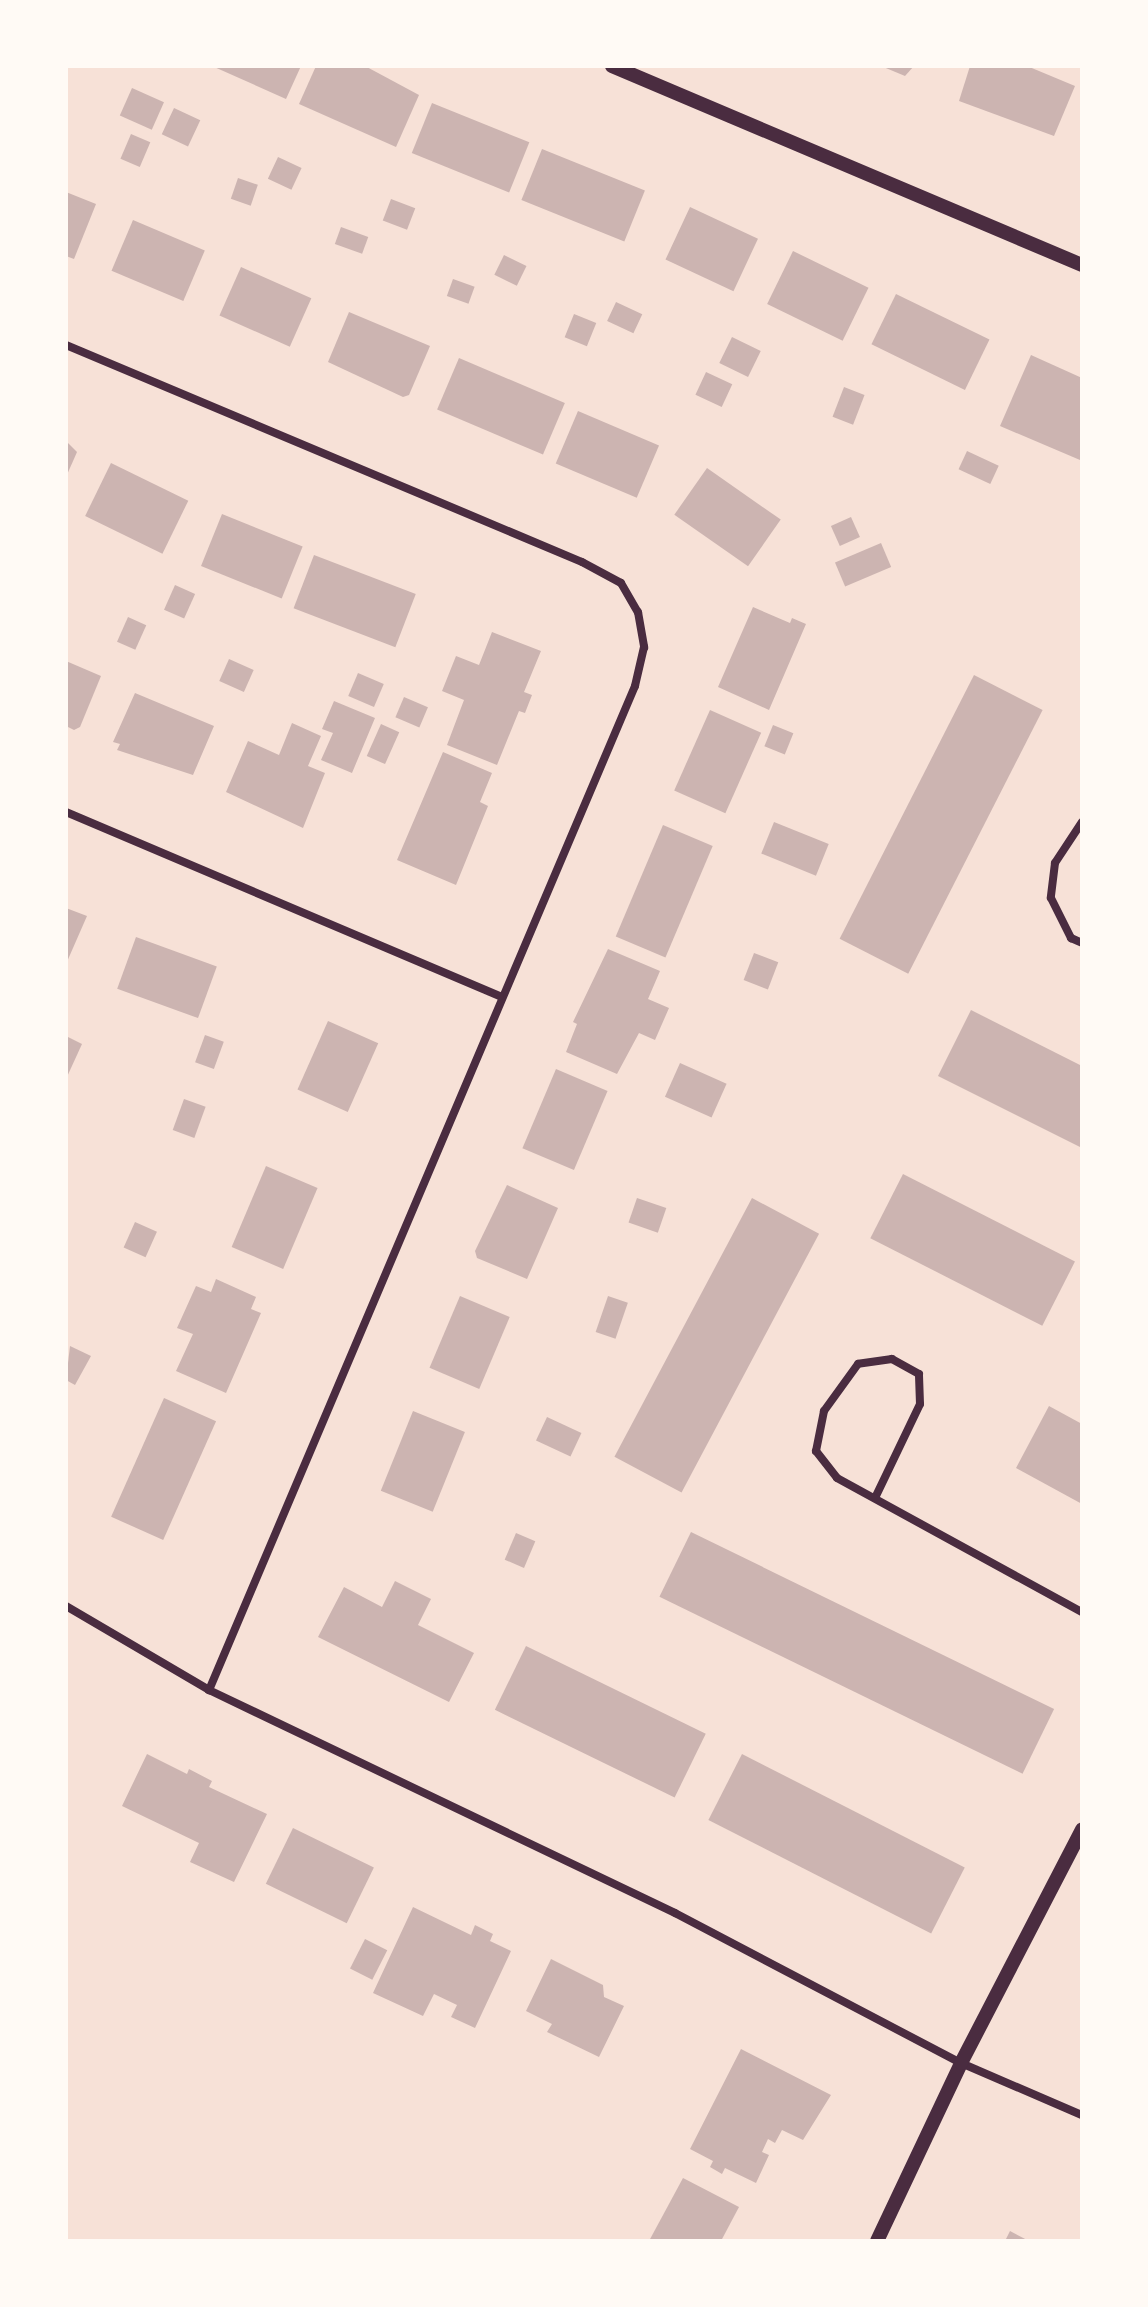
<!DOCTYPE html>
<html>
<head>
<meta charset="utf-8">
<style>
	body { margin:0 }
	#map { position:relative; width:1148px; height:2307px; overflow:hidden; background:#f7e1d7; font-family:"Source Sans 3",sans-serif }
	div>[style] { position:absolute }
	.building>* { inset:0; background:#ccb4b1; transform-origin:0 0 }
	.minor>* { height:8px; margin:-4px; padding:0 4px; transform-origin:4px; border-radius:4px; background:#4a2c40 }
	.tertiary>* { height:14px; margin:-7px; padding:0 7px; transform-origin:7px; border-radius:7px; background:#4a2c40 }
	span { translate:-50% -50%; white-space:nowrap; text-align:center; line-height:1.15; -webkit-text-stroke:6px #fffaf5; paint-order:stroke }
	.frame { position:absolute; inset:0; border:68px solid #fffaf5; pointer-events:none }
</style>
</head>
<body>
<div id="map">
	<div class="building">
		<i style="clip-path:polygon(212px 66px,301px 66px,286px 99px)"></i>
		<i style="clip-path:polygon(316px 66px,365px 66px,419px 95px,396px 147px,299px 104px)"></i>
		<i style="clip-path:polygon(881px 66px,914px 66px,905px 76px)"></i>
		<i style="clip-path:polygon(970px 66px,1027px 66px,1075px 86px,1054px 136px,959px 101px)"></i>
		<i style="left:132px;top:88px;width:35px;height:30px;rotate:24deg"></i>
		<i style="left:432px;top:103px;width:105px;height:54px;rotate:22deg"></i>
		<i style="left:174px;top:108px;width:29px;height:29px;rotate:25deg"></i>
		<i style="left:131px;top:134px;width:21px;height:27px;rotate:23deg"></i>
		<i style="left:542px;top:149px;width:111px;height:55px;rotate:22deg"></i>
		<i style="left:278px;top:157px;width:26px;height:24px;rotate:25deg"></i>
		<i style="left:238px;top:178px;width:21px;height:22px;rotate:19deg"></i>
		<i style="clip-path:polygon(66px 192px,96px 204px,74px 259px,66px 256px)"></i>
		<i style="left:391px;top:199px;width:26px;height:23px;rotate:21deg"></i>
		<i style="left:690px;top:207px;width:75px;height:58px;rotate:25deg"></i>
		<i style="left:133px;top:220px;width:78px;height:55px;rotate:23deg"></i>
		<i style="left:341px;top:227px;width:29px;height:18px;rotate:20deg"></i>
		<i style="left:793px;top:251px;width:84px;height:59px;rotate:26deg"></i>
		<i style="left:504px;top:255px;width:25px;height:22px;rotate:26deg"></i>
		<i style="left:241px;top:267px;width:77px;height:53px;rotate:24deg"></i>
		<i style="left:453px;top:279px;width:23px;height:18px;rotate:20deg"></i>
		<i style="left:896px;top:294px;width:104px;height:56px;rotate:26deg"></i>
		<i style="left:616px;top:302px;width:29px;height:21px;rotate:25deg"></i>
		<i style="clip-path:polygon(349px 312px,430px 346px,409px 395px,403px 397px,328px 362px)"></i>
		<i style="left:574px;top:314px;width:24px;height:25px;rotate:22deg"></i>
		<i style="left:732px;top:337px;width:32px;height:29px;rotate:26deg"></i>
		<i style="clip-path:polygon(1031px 355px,1082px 378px,1080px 460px,1000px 426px)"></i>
		<i style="left:459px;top:358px;width:115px;height:56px;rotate:23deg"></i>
		<i style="left:706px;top:372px;width:29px;height:25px;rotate:25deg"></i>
		<i style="left:844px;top:387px;width:22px;height:32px;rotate:21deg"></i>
		<i style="left:578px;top:411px;width:88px;height:57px;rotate:23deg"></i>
		<i style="clip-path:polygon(66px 441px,77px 452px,66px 477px)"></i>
		<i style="left:967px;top:451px;width:35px;height:20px;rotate:25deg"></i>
		<i style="left:111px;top:463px;width:86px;height:59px;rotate:26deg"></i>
		<i style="left:707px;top:468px;width:90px;height:57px;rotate:35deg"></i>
		<i style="left:222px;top:514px;width:87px;height:56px;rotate:22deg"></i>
		<i style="left:851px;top:517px;width:22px;height:22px;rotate:66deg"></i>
		<i style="left:881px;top:543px;width:26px;height:50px;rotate:67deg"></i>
		<i style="left:314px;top:555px;width:109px;height:57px;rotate:21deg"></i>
		<i style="left:175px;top:585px;width:22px;height:27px;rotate:24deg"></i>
		<i style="clip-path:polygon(753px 607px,790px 623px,792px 618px,806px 624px,769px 710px,718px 687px)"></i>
		<i style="left:128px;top:617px;width:20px;height:27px;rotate:24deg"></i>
		<i style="clip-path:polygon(492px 632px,541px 651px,524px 692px,532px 695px,525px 713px,519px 711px,497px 765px,447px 745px,464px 700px,442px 691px,456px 656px,479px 665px)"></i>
		<i style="left:229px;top:659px;width:27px;height:24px;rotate:24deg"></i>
		<i style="clip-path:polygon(66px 661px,101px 676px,80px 727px,74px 730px,66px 726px)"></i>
		<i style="left:358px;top:673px;width:28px;height:25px;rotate:23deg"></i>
		<i style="left:974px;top:675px;width:77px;height:296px;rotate:27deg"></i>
		<i style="clip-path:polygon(135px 693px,214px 726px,193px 775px,117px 750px,120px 744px,113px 742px)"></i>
		<i style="left:404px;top:697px;width:26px;height:22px;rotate:23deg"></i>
		<i style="clip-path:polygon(334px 701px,375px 718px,352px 773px,321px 760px,333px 733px,322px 729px)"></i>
		<i style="left:710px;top:710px;width:56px;height:88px;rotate:24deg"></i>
		<i style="clip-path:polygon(292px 723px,321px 736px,308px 766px,325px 773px,303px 828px,226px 792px,248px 741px,279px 755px)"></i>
		<i style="left:381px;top:724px;width:20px;height:35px;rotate:24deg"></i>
		<i style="left:773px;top:725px;width:22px;height:23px;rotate:22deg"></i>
		<i style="clip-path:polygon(443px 752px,492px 773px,480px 802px,488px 806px,456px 885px,397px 860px)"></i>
		<i style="left:774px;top:822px;width:59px;height:34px;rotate:22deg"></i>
		<i style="left:663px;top:825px;width:54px;height:121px;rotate:23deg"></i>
		<i style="clip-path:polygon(66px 908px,87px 916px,66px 964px)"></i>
		<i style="left:136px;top:937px;width:86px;height:55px;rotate:20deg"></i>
		<i style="clip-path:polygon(608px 949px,660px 971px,648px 999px,669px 1008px,655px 1040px,639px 1033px,617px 1074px,566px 1052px,577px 1024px,573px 1022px)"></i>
		<i style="left:754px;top:953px;width:26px;height:29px;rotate:21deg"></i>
		<i style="clip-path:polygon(971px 1010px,1082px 1066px,1082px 1148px,938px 1076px)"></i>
		<i style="left:328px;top:1021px;width:55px;height:75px;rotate:24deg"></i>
		<i style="left:205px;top:1035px;width:20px;height:29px;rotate:20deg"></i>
		<i style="clip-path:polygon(66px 1036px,82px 1044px,66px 1079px)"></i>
		<i style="left:680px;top:1063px;width:51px;height:37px;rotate:24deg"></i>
		<i style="left:556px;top:1069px;width:56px;height:86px;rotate:23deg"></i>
		<i style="left:184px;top:1099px;width:23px;height:33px;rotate:20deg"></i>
		<i style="left:266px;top:1166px;width:56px;height:88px;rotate:23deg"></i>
		<i style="left:903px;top:1174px;width:193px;height:72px;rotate:27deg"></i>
		<i style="clip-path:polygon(507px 1185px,558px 1208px,527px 1279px,477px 1258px,475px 1251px)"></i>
		<i style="left:637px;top:1198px;width:31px;height:26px;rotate:19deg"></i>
		<i style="left:752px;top:1198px;width:76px;height:293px;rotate:28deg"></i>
		<i style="left:135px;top:1222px;width:24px;height:28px;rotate:24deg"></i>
		<i style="clip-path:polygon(216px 1279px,256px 1297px,251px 1309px,261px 1313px,226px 1393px,176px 1371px,193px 1334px,177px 1328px,196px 1286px,211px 1292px)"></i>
		<i style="left:460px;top:1296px;width:54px;height:78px;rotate:23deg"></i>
		<i style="left:608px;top:1296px;width:21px;height:38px;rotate:19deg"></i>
		<i style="clip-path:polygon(70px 1346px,91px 1356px,75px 1385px,66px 1380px)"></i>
		<i style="left:164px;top:1398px;width:57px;height:130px;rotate:24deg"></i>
		<i style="clip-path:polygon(1049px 1406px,1082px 1424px,1082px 1504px,1016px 1468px)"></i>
		<i style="left:413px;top:1411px;width:56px;height:86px;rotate:22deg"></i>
		<i style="left:547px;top:1417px;width:38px;height:26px;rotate:25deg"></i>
		<i style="left:691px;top:1532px;width:404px;height:72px;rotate:26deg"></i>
		<i style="left:516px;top:1533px;width:21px;height:29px;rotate:23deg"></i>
		<i style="clip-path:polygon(395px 1581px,431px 1599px,418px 1625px,474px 1653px,449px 1702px,318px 1637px,344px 1587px,382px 1607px)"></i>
		<i style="left:526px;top:1646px;width:200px;height:71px;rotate:26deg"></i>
		<i style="clip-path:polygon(147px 1754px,187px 1774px,189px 1769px,212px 1781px,209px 1787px,267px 1814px,234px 1882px,190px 1862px,199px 1843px,122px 1806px)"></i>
		<i style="left:742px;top:1754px;width:250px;height:74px;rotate:27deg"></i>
		<i style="left:293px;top:1828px;width:90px;height:62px;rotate:26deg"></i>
		<i style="clip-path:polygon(413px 1907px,471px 1935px,475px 1925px,493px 1934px,490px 1941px,511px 1951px,475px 2028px,451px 2017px,457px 2005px,434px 1994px,423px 2016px,373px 1993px)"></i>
		<i style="left:365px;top:1939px;width:25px;height:33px;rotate:27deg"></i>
		<i style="clip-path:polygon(551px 1959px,603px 1985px,604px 1997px,624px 2006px,599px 2057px,547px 2032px,552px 2024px,526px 2011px)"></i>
		<i style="clip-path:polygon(741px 2049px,831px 2095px,803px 2140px,782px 2130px,775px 2143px,768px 2139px,762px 2152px,769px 2155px,756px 2183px,725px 2168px,722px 2174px,710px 2167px,713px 2161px,690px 2149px)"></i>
		<i style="clip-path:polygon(683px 2178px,739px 2207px,721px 2241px,649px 2241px)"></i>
		<i style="clip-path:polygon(1010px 2231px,1029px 2241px,1005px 2241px)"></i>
	</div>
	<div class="minor">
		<i style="left:66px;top:345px;width:560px;rotate:22.81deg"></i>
		<i style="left:582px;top:562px;width:44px;rotate:28.3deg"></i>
		<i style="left:621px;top:583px;width:34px;rotate:60deg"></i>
		<i style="left:638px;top:612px;width:36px;rotate:80deg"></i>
		<i style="left:644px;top:647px;width:40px;rotate:103deg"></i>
		<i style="left:635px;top:686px;width:1091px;rotate:112.99deg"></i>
		<i style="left:66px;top:812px;width:471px;rotate:23deg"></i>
		<i style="left:1082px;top:822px;width:49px;rotate:123.4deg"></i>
		<i style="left:1055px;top:863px;width:35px;rotate:97deg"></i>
		<i style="left:1051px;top:898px;width:45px;rotate:63.4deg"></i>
		<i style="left:1071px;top:938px;width:12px;rotate:24deg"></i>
		<i style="left:875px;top:1498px;width:104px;rotate:-64.4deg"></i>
		<i style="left:920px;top:1404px;width:30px;rotate:-92deg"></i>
		<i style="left:919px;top:1374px;width:31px;rotate:-151deg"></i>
		<i style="left:892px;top:1359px;width:34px;rotate:172deg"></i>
		<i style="left:858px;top:1364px;width:58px;rotate:125.9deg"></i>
		<i style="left:824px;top:1411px;width:41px;rotate:101.3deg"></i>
		<i style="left:816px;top:1451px;width:34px;rotate:52deg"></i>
		<i style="left:837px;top:1478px;width:279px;rotate:28.7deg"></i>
		<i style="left:66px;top:1606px;width:166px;rotate:30.4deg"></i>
		<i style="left:209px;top:1690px;width:517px;rotate:25.57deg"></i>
		<i style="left:675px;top:1913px;width:323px;rotate:27.7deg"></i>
		<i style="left:961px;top:2063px;width:132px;rotate:23.3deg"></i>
	</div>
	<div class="tertiary">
		<i style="left:612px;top:66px;width:510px;rotate:22.95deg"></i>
		<i style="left:877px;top:2241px;width:197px;rotate:-64.7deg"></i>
		<i style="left:961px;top:2063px;width:263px;rotate:-62.6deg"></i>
	</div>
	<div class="frame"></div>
</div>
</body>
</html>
